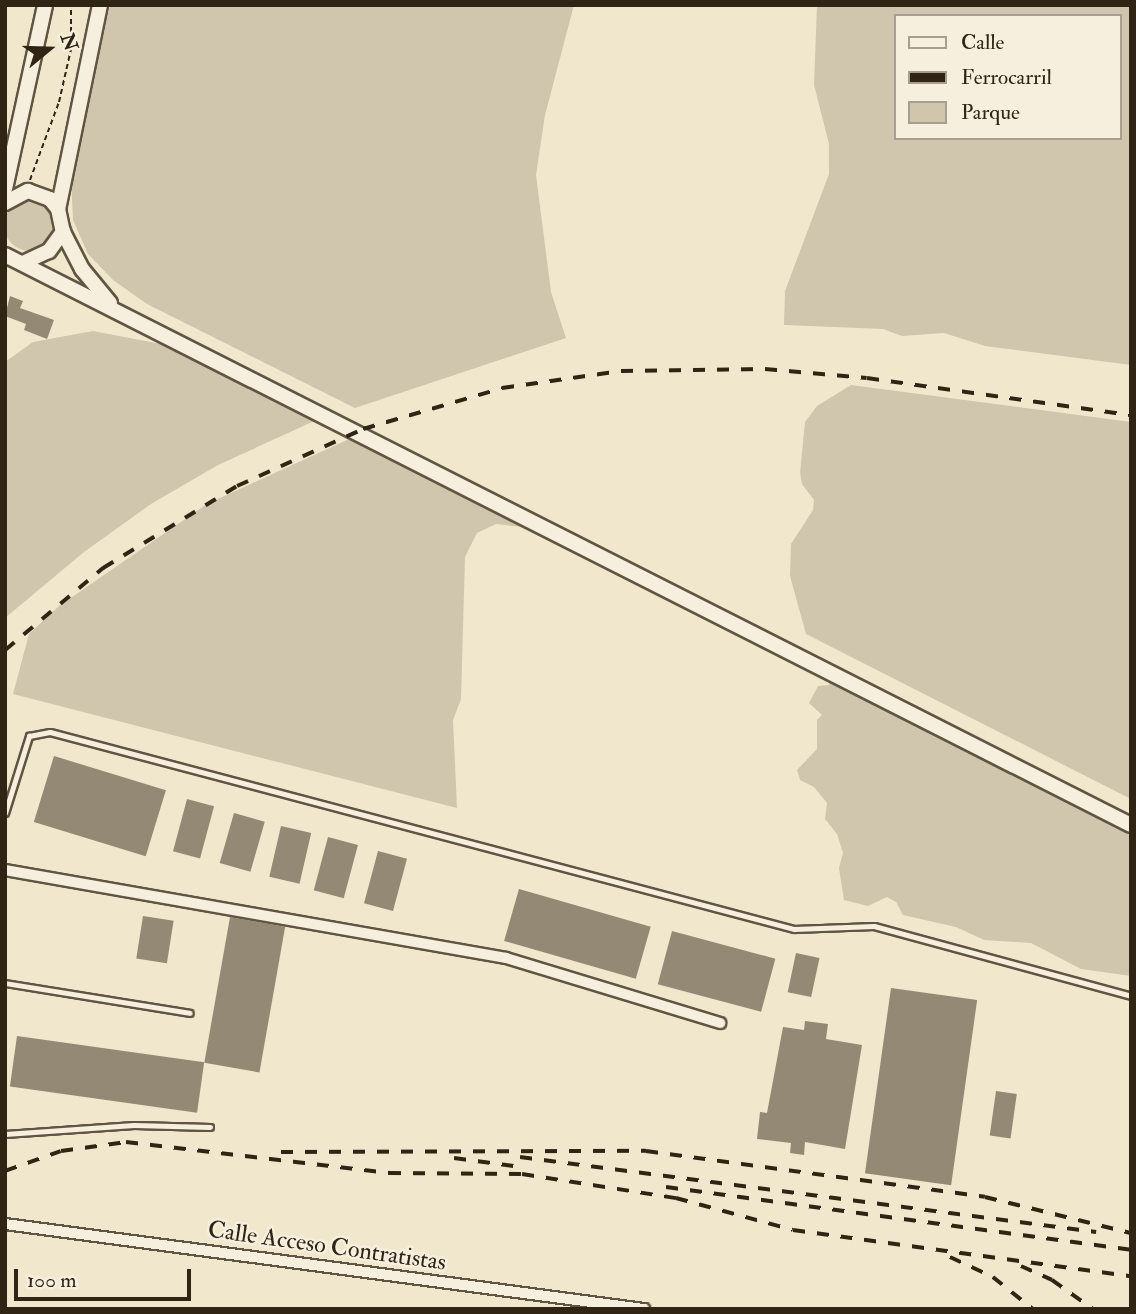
<!DOCTYPE html>
<html>
<head>
<meta charset="utf-8">
<style>
	body { margin:0 }
	#map { position:relative; width:1136px; height:1314px; overflow:hidden; background:#f1e7cc; font-family:"IM FELL Double Pica",serif }
	div>[style] { position:absolute }
	.green>* { inset:0; background:#d0c6ad }
	.round { border-radius:50% }
	.building>* { inset:0; background:#948974; transform-origin:0 0 }
	.path>* { height:2px; margin-top:-1px; transform-origin:0; background:repeating-linear-gradient(90deg,#302414 0 5px,transparent 0 8.5px) }
	.roads { filter:drop-shadow(2px 0 #605542) drop-shadow(-2px 0 #605542) drop-shadow(0 2px #605542) drop-shadow(0 -2px #605542) }
	.lane>* { height:5px; margin:-2.5px; padding:0 2.5px; transform-origin:2.5px; border-radius:2.5px; background:#f6efde }
	.street>* { height:10px; margin:-5px; padding:0 5px; transform-origin:5px; border-radius:5px; background:#f6efde }
	.secondary>* { height:14px; margin:-7px; padding:0 7px; transform-origin:7px; border-radius:7px; background:#f6efde }
	.rail>* { height:3.5px; margin-top:-1.75px; transform-origin:0; background:repeating-linear-gradient(90deg,#302414 0 12px,transparent 0 24px) }
	span { translate:-50% -50%; white-space:nowrap; text-align:center; line-height:1.15; -webkit-text-stroke:5px #f6efde; paint-order:stroke }
	.street-label { font-size:24px; color:#302414 }
	.frame { position:absolute; inset:0; border:7px solid #302414; pointer-events:none }
	.legend { position:absolute; left:894px; top:14px; width:228px; height:126px; box-sizing:border-box; background:#f6efde; border:2px solid #a79e8d; margin:0; padding:9px 12px; list-style:none; font-size:21px; color:#302414 }
	.legend li { display:flex; align-items:center; gap:14px; height:35px }
	.legend b { width:35px; border:2px solid #a79e8d }
	.north { position:absolute; left:14px; top:14px; width:70px; height:70px; -webkit-text-stroke:5px #f6efde; paint-order:stroke; rotate:71deg; font-size:19px; font-weight:700; line-height:28px; text-align:center; color:#302414 }
	.north::after { content:''; display:block; margin:auto; width:24px; height:32px; background:#302414; clip-path:polygon(50% 0,100% 100%,50% 72%,0 100%) }
	.scale { position:absolute; left:14px; top:1269px; width:177px; height:32px; box-sizing:border-box; border:4px solid #302414; border-top:0; padding-left:9px; font-size:21px; line-height:24px; white-space:nowrap; color:#302414; -webkit-text-stroke:5px #f6efde; paint-order:stroke }
</style>
</head>
<body>
<div id="map">
	<div class="green">
		<i style="clip-path:polygon(110px 5px,574px 5px,545px 115px,536px 175px,551px 292px,566px 338px,355px 408px,147px 304px,113px 280px,88px 254px,73px 220px,71px 176px)"></i>
		<i style="clip-path:polygon(evenodd,817px 5px,1131px 5px,1131px 365px,985px 346px,944px 333px,902px 336px,883px 329px,784px 325px,785px 291px,829px 174px,829px 144px,814px 85px,817px 5px,896px 16px,1120px 16px,1120px 138px,896px 138px,896px 16px)"></i>
		<i class="round" style="left:4px;top:199px;width:52px;height:52px"></i>
		<i style="clip-path:polygon(93px 331px,182px 348px,323px 417px,218px 465px,151px 504px,84px 552px,5px 618px,5px 362px,33px 342px)"></i>
		<i style="clip-path:polygon(851px 385px,1131px 422px,1131px 799px,806px 634px,790px 576px,791px 544px,813px 510px,814px 500px,802px 484px,800px 473px,805px 422px,817px 406px)"></i>
		<i style="clip-path:polygon(358px 435px,642px 583px,522px 527px,496px 524px,477px 533px,465px 557px,461px 699px,453px 720px,457px 808px,13px 694px,29px 634px,59px 606px,207px 504px)"></i>
		<i style="clip-path:polygon(830px 676px,1131px 827px,1131px 976px,1081px 969px,1031px 943px,984px 940px,956px 927px,903px 915px,896px 902px,887px 897px,868px 906px,844px 900px,839px 868px,843px 853px,837px 834px,825px 819px,827px 803px,814px 787px,800px 780px,797px 770px,817px 749px,817px 720px,822px 715px,809px 703px,818px 686px,829px 685px)"></i>
	</div>
	<div class="building">
		<i style="clip-path:polygon(10px 296px,23px 301px,20px 308px,54px 320px,47px 339px,24px 330px,26px 324px,5px 316px)"></i>
		<i style="left:54px;top:756px;width:117px;height:69px;rotate:17deg"></i>
		<i style="left:187px;top:799px;width:28px;height:54px;rotate:15deg"></i>
		<i style="left:234px;top:813px;width:32px;height:52px;rotate:16deg"></i>
		<i style="left:281px;top:826px;width:31px;height:52px;rotate:13deg"></i>
		<i style="left:328px;top:837px;width:31px;height:55px;rotate:15deg"></i>
		<i style="left:378px;top:851px;width:30px;height:54px;rotate:15deg"></i>
		<i style="left:519px;top:889px;width:137px;height:54px;rotate:16deg"></i>
		<i style="left:143px;top:916px;width:31px;height:43px;rotate:9deg"></i>
		<i style="left:230px;top:917px;width:56px;height:148px;rotate:10deg"></i>
		<i style="left:672px;top:931px;width:107px;height:55px;rotate:15deg"></i>
		<i style="left:796px;top:953px;width:24px;height:40px;rotate:12deg"></i>
		<i style="left:891px;top:988px;width:87px;height:187px;rotate:8deg"></i>
		<i style="clip-path:polygon(805px 1021px,828px 1024px,826px 1039px,862px 1045px,845px 1149px,805px 1142px,804px 1155px,790px 1153px,791px 1143px,757px 1139px,760px 1112px,767px 1113px,783px 1027px,804px 1030px)"></i>
		<i style="left:17px;top:1036px;width:189px;height:51px;rotate:8deg"></i>
		<i style="left:996px;top:1091px;width:21px;height:45px;rotate:8deg"></i>
	</div>
	<div class="path">
		<i style="left:30px;top:180px;width:83px;rotate:-69.6deg"></i>
		<i style="left:59px;top:102px;width:54px;rotate:-77.2deg"></i>
		<i style="left:71px;top:49px;width:44px;rotate:-90deg"></i>
	</div>
	<div class="roads">
		<div class="lane">
			<i style="left:5px;top:813px;width:81px;rotate:-72.7deg"></i>
			<i style="left:29px;top:736px;width:21px;rotate:-11deg"></i>
			<i style="left:50px;top:732px;width:770px;rotate:14.83deg"></i>
			<i style="left:794px;top:929px;width:80px;rotate:-2.1deg"></i>
			<i style="left:874px;top:926px;width:266px;rotate:15.2deg"></i>
			<i style="left:5px;top:983px;width:187px;rotate:9.2deg"></i>
			<i style="left:5px;top:1134px;width:129px;rotate:-4deg"></i>
			<i style="left:134px;top:1125px;width:76px;rotate:1.5deg"></i>
		</div>
		<div class="street">
			<i style="left:5px;top:870px;width:509px;rotate:9.96deg"></i>
			<i style="left:506px;top:958px;width:224px;rotate:16.9deg"></i>
			<i style="left:5px;top:1224px;width:645px;rotate:7.58deg"></i>
		</div>
		<div class="secondary">
			<i style="left:100px;top:5px;width:208px;rotate:101.6deg"></i>
			<i style="left:58px;top:209px;width:24px;rotate:78deg"></i>
			<i style="left:63px;top:232px;width:42px;rotate:62.8deg"></i>
			<i style="left:82px;top:269px;width:44px;rotate:50.5deg"></i>
			<i style="left:5px;top:189px;width:188px;rotate:-77.7deg"></i>
			<i style="left:5px;top:203px;width:26px;rotate:-28deg"></i>
			<i style="left:28px;top:191px;width:23px;rotate:20deg"></i>
			<i style="left:50px;top:199px;width:13px;rotate:51deg"></i>
			<i style="left:5px;top:255px;width:1262px;rotate:26.85deg"></i>
			<i style="left:25px;top:262px;width:26px;rotate:-25deg"></i>
			<i style="left:49px;top:251px;width:24px;rotate:-54deg"></i>
		</div>
	</div>
	<div class="rail">
		<i style="left:5px;top:650px;width:128px;rotate:-39.9deg"></i>
		<i style="left:103px;top:568px;width:157px;rotate:-31.5deg"></i>
		<i style="left:237px;top:486px;width:138px;rotate:-24.3deg"></i>
		<i style="left:363px;top:429px;width:145px;rotate:-16.4deg"></i>
		<i style="left:502px;top:388px;width:120px;rotate:-8.1deg"></i>
		<i style="left:621px;top:371px;width:144px;rotate:-0.8deg"></i>
		<i style="left:765px;top:369px;width:102px;rotate:5deg"></i>
		<i style="left:867px;top:378px;width:267px;rotate:8deg"></i>
		<i style="left:281px;top:1152px;width:365px;rotate:-0.2deg"></i>
		<i style="left:646px;top:1151px;width:342px;rotate:7.7deg"></i>
		<i style="left:985px;top:1197px;width:150px;rotate:13.9deg"></i>
		<i style="left:520px;top:1157px;width:581px;rotate:7.42deg"></i>
		<i style="left:454px;top:1158px;width:60px;rotate:7.7deg"></i>
		<i style="left:5px;top:1171px;width:59px;rotate:-19.7deg"></i>
		<i style="left:61px;top:1151px;width:66px;rotate:-7.9deg"></i>
		<i style="left:126px;top:1142px;width:265px;rotate:6.7deg"></i>
		<i style="left:389px;top:1173px;width:133px;rotate:0.4deg"></i>
		<i style="left:522px;top:1174px;width:156px;rotate:8.9deg"></i>
		<i style="left:676px;top:1198px;width:121px;rotate:15.3deg"></i>
		<i style="left:793px;top:1230px;width:341px;rotate:7.8deg"></i>
		<i style="left:666px;top:1187px;width:469px;rotate:7.7deg"></i>
		<i style="left:950px;top:1257px;width:47px;rotate:24.9deg"></i>
		<i style="left:993px;top:1277px;width:51px;rotate:38.7deg"></i>
		<i style="left:1021px;top:1266px;width:34px;rotate:24deg"></i>
		<i style="left:1052px;top:1280px;width:50px;rotate:35.3deg"></i>
	</div>
	<div class="street-label">
		<span style="left:327px;top:1246px;rotate:8deg">Calle Acceso Contratistas</span>
	</div>
	<div class="frame"></div>
	<ul class="legend">
	<li><b style="height:9px;background:#f6efde"></b>Calle</li>
	<li><b style="height:9px;background:#302414"></b>Ferrocarril</li>
	<li><b style="height:19px;background:#d0c6ad"></b>Parque</li>
	</ul>
	<div class="north">N</div>
	<div class="scale">100 m</div>
</div>
</body>
</html>
